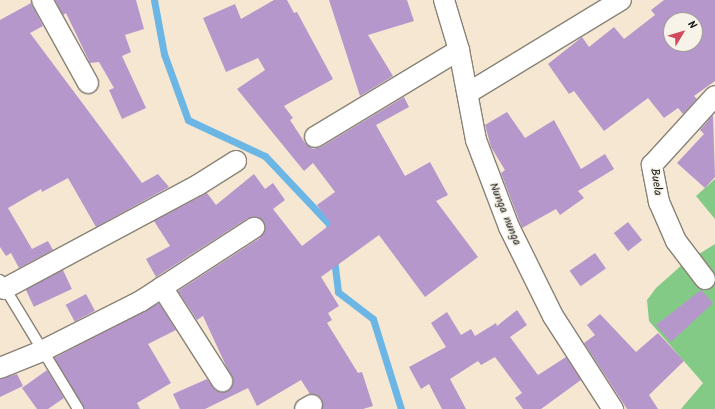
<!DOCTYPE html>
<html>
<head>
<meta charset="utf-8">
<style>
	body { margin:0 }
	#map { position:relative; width:715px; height:409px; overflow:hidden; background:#f5e7d2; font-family:Kalam,sans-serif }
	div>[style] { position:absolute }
	.green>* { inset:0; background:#83ca86 }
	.stream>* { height:7px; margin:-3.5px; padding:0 3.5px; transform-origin:3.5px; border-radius:3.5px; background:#6cb6e5 }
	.building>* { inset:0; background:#b697cc; transform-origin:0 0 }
	.roads { filter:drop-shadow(1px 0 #888277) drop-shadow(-1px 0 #888277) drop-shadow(0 1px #888277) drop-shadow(0 -1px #888277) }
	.lane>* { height:10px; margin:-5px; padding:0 5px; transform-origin:5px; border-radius:5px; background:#fff }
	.street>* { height:20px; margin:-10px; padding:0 10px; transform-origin:10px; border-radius:10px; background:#fff }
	span { translate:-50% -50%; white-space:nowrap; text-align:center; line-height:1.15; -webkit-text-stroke:3px #f7f3e8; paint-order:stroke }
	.street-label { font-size:12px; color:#1c1c1c }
	.north { position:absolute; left:663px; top:12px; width:40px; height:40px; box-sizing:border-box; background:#f7f3e8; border:1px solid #9f9d96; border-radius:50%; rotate:52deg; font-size:11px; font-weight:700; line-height:16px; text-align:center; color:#1c1c1c }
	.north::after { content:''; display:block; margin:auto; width:14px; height:18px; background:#d1495b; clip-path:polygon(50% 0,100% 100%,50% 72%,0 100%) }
</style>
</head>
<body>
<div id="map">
	<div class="green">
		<i style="clip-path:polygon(715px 179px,715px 219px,696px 196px)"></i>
		<i style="clip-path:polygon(715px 244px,715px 409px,681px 409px,703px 383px,649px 321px,647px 300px,656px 288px,683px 264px)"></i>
	</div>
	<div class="stream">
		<i style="left:154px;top:0;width:55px;rotate:79.5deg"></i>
		<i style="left:164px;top:54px;width:70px;rotate:70deg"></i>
		<i style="left:188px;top:120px;width:85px;rotate:25.1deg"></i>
		<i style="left:265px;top:156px;width:93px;rotate:46.7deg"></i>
		<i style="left:329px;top:224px;width:10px;rotate:84deg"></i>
		<i style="left:334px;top:259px;width:33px;rotate:83deg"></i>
		<i style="left:338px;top:292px;width:44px;rotate:37.6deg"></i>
		<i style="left:373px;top:319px;width:94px;rotate:72.7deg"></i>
	</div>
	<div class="building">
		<i style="clip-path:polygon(55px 0,136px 0,144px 29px,125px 35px,131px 52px,122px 56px,146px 108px,122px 119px,109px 90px,114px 88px,99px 62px,90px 63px,66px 13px,63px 15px)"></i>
		<i style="clip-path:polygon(274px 0,287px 0,294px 13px,297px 12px,333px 79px,284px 106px,293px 118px,290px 120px,305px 143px,313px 149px,321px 147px,404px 97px,409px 107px,376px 125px,405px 176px,430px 162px,448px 195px,436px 201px,478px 257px,425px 297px,379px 235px,321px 277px,339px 306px,328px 313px,332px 320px,327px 323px,358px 373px,362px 372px,373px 406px,363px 409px,322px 409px,322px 399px,317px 395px,310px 394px,301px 380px,257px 406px,248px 388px,205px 409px,180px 409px,173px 394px,207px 379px,216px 391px,223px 392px,228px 390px,233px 381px,203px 316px,197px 320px,178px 291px,260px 238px,265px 227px,259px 218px,248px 218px,156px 277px,146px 259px,170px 246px,154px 221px,207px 193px,216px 205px,254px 174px,265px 189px,273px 183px,285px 200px,273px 209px,302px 246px,331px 224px,317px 205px,335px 192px,313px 163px,304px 171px,237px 89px,265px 70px,258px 58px,226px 72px,203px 18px,235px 4px,241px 19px)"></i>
		<i style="clip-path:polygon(329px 0,407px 0,414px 21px,368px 35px,393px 76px,360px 96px)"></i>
		<i style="clip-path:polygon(evenodd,664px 0,715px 0,715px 81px,694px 96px,697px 99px,683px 114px,678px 108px,664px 118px,648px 98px,604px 131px,574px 91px,569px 94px,548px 64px,582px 37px,589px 47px,614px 27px,624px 39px,655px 15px,651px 10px,664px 0,671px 20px,695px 20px,695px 44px,671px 44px,671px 20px)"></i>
		<i style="clip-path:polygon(31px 3px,43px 26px,30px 33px,142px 183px,158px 174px,169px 187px,96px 227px,68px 178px,42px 192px,41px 189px,8px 208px,32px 249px,48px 241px,53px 250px,19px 268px,11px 253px,6px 256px,0 247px,0 20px)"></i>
		<i style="clip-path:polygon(507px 112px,525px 138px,554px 120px,581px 169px,605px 154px,614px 169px,578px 191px,584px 198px,560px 215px,556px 209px,522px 228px,501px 173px,505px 170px,491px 147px,485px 125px)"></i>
		<i style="clip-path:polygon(713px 115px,715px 177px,705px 188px,677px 163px,704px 134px,700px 130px)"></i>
		<i style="left:628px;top:222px;width:23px;height:18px;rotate:52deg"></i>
		<i style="left:595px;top:253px;width:19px;height:31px;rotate:55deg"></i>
		<i style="left:63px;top:270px;width:21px;height:42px;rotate:65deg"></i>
		<i style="clip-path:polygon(701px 290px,713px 303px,671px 342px,656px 325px)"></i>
		<i style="left:86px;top:294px;width:19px;height:23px;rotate:62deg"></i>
		<i style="clip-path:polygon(159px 303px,176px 330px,148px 344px,171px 383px,137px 403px,140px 409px,84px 409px,54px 358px)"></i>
		<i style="clip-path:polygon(517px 310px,527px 325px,510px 337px,538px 375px,566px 357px,581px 380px,541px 409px,523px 409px,515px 398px,522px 393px,495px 357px,481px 365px,478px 361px,450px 379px,466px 409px,442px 409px,429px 384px,421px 389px,409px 367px,446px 347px,431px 323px,447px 312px,461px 335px,471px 329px,475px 336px,496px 323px,497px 326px)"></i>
		<i style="clip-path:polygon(600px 314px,636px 352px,658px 333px,684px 361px,649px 395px,658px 409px,627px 409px,584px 343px,595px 335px,587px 325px)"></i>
		<i style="clip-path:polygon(47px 370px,64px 398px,48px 409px,37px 409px,22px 388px)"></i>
		<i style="clip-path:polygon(17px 374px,23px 386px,0 397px,0 379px)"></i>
	</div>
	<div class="roads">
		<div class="lane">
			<i style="left:0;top:280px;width:151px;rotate:58.8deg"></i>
		</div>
		<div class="street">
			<i style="left:42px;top:0;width:95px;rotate:61deg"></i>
			<i style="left:444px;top:0;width:52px;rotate:73.3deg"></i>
			<i style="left:459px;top:50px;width:92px;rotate:79.3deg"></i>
			<i style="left:476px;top:140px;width:93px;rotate:69.2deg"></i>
			<i style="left:509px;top:227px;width:99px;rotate:63.7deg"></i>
			<i style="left:553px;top:316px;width:111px;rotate:57.2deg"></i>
			<i style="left:468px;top:93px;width:179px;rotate:-31.3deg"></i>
			<i style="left:315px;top:137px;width:168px;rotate:-31.1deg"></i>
			<i style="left:705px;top:279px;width:48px;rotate:-127.3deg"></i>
			<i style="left:676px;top:241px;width:43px;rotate:-113.6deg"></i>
			<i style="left:659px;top:202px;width:38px;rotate:-101deg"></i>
			<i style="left:652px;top:165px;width:93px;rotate:-47.6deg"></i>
			<i style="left:162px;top:287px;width:112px;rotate:57.4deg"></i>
			<i style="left:4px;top:289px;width:220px;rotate:-28.2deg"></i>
			<i style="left:198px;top:185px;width:45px;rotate:-32.3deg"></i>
			<i style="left:0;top:368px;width:45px;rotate:-22deg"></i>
			<i style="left:42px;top:351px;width:111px;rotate:-26.8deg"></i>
			<i style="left:141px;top:301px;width:135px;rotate:-32.9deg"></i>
			<i style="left:305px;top:409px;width:8px;rotate:-30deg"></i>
		</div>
	</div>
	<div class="street-label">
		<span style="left:656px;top:182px;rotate:82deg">Buela</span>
		<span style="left:505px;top:214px;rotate:68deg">Nunga nunga</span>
	</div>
	<div class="north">N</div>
</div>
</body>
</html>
